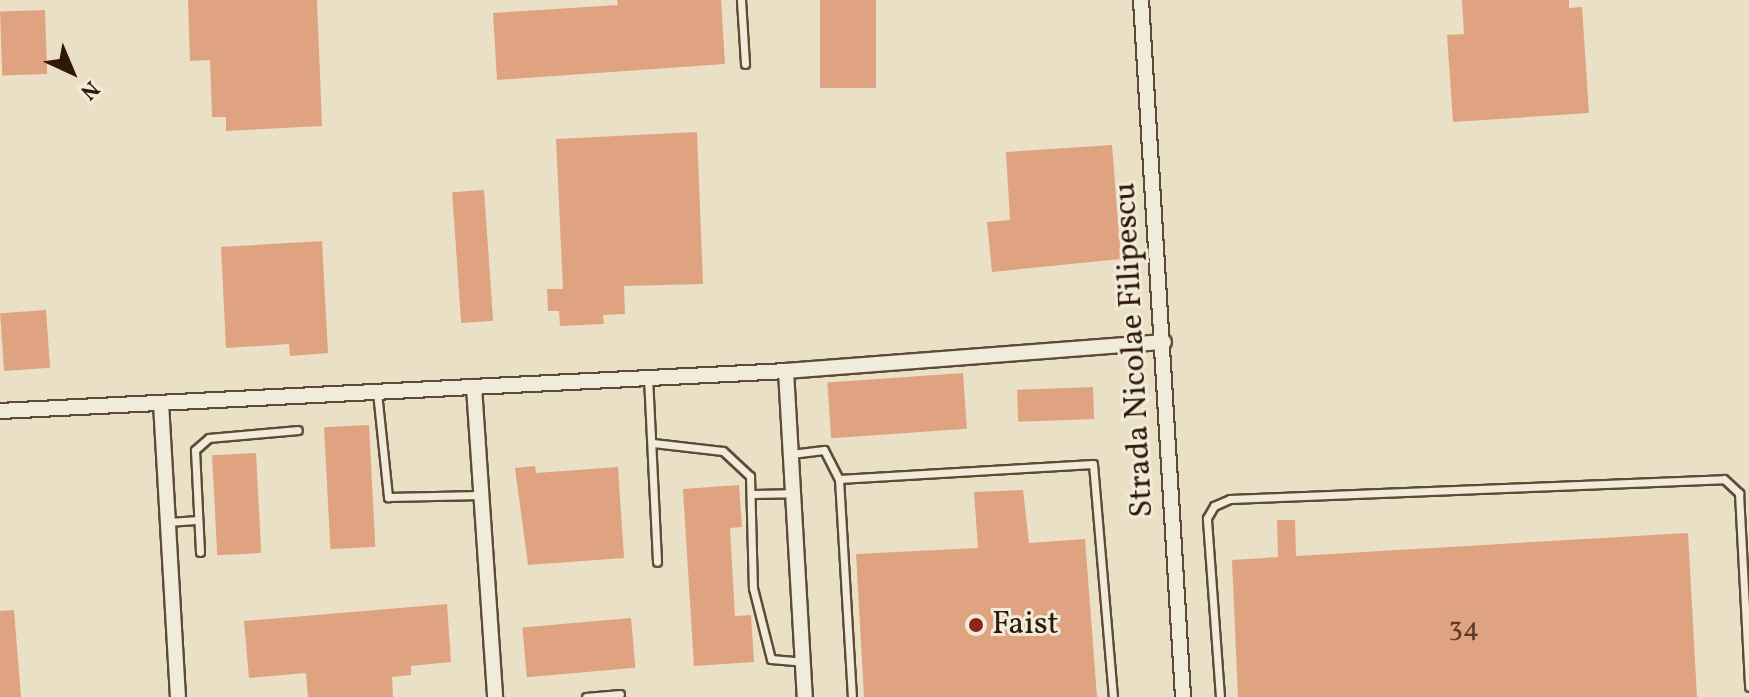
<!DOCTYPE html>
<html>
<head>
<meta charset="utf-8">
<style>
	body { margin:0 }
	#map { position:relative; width:1749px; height:697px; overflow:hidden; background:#eae0c5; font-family:Vollkorn,serif }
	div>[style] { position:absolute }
	.building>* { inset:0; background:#e0a381; transform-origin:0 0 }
	.roads { filter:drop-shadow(2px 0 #5e4a38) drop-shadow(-2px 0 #5e4a38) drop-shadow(0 2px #5e4a38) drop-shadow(0 -2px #5e4a38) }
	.lane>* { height:7px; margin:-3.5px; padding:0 3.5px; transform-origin:3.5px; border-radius:3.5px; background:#f1ebd9 }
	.street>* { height:14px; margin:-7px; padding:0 7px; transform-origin:7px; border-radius:7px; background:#f1ebd9 }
	.dots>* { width:22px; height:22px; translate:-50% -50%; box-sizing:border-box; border:4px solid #f1ebd9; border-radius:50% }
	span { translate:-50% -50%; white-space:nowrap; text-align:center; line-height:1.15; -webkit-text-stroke:6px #f1ebd9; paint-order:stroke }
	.number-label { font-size:28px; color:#5c3b27 }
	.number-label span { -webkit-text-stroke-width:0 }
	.street-label { font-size:32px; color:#301809 }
	.poi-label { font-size:32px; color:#301809 }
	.left { translate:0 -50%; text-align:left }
	.north { position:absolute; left:32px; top:32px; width:80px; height:80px; -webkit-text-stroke:6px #f1ebd9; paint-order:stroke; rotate:136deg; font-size:22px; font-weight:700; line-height:32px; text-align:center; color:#301809 }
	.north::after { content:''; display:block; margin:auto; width:28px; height:36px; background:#301809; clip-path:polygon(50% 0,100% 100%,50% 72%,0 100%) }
</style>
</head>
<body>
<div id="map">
	<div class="building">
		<i style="clip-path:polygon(188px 0,317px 0,322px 126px,226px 131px,226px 117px,212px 117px,210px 60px,190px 61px)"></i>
		<i style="clip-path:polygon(617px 0,721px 0,725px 64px,497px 80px,493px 13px,618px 5px)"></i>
		<i style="left:820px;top:0;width:56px;height:88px"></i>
		<i style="clip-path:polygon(1462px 0,1569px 0,1569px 8px,1582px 7px,1589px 113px,1453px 122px,1447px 35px,1464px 34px)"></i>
		<i style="left:45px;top:10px;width:64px;height:45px;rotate:88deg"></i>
		<i style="clip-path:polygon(697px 132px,703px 284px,624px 286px,625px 314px,603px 315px,604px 324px,560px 326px,559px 311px,548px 311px,547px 289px,563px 289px,556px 139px)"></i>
		<i style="clip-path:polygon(1112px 145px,1121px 259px,992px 272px,987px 222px,1010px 220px,1006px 152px)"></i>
		<i style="left:484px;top:190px;width:131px;height:32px;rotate:86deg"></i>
		<i style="clip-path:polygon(322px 241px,328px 353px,290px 356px,289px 344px,226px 348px,221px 247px)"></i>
		<i style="left:46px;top:310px;width:58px;height:46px;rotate:86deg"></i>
		<i style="left:963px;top:373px;width:56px;height:136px;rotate:86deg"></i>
		<i style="left:1093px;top:387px;width:32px;height:76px;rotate:88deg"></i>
		<i style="left:369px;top:425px;width:122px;height:45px;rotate:87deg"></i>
		<i style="left:256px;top:453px;width:100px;height:44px;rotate:87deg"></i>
		<i style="clip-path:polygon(535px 466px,536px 473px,618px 467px,624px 558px,528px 565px,515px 468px)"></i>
		<i style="clip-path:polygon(739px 485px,742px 527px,730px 528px,735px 616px,751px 615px,754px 662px,694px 666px,683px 489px)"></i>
		<i style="clip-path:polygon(1023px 490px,1029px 543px,1085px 539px,1097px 697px,864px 697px,856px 554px,978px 548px,974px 492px)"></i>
		<i style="clip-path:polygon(1277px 520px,1295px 520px,1296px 556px,1688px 533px,1697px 697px,1238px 697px,1232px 560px,1278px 557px)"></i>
		<i style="clip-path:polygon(447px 604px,451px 662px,411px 666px,411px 675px,392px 677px,393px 697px,308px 697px,306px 673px,249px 678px,244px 621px)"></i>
		<i style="clip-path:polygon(14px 610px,21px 697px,0 697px,0 611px)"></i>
		<i style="left:631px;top:618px;width:50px;height:109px;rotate:85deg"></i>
	</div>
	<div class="roads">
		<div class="lane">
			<i style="left:741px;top:0;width:64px;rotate:86.4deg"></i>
			<i style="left:648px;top:377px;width:185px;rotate:87.2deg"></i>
			<i style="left:377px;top:392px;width:106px;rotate:84deg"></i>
			<i style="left:388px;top:497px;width:93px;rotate:-1.2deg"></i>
			<i style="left:653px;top:443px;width:70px;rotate:6.5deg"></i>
			<i style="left:723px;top:451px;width:37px;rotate:43deg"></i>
			<i style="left:750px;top:476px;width:112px;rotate:88.5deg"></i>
			<i style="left:753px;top:588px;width:73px;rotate:75.8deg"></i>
			<i style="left:771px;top:659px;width:32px;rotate:5deg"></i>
			<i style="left:791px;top:454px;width:33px;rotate:-7deg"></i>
			<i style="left:824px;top:450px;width:33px;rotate:63deg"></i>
			<i style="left:839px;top:479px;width:218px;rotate:86.6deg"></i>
			<i style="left:839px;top:479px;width:254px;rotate:-3.4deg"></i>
			<i style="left:1093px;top:464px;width:234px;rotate:85.1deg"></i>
			<i style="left:754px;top:494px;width:39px;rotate:-1deg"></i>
			<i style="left:168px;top:522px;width:27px;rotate:-4deg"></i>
			<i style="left:200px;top:552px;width:102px;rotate:-92.8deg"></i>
			<i style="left:195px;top:450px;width:18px;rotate:-41deg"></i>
			<i style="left:209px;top:438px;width:89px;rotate:-5.1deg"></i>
			<i style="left:586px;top:697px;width:34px;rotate:-5deg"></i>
			<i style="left:1220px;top:697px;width:179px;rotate:-94.2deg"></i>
			<i style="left:1207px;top:518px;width:14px;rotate:-60deg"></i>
			<i style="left:1214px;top:506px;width:17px;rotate:-24deg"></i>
			<i style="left:1230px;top:499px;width:494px;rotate:-2.3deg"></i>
			<i style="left:1724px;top:479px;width:21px;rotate:43deg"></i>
			<i style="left:1739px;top:493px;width:194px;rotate:87deg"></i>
		</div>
		<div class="street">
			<i style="left:1141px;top:0;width:698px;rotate:86.55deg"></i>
			<i style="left:786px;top:371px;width:327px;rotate:86.7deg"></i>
			<i style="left:474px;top:387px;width:311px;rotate:86.1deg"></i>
			<i style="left:161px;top:403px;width:294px;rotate:86.7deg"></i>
			<i style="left:0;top:411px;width:787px;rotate:-2.91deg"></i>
			<i style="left:786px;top:371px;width:379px;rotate:-4.4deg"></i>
		</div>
	</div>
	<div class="dots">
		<i style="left:976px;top:625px;background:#8f2418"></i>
	</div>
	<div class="number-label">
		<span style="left:1464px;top:629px">34</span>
	</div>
	<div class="street-label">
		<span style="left:1135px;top:350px;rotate:-93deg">Strada Nicolae Filipescu</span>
	</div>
	<div class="poi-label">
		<span class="left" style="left:992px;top:625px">Faist</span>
	</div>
	<div class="north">N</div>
</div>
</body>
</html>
